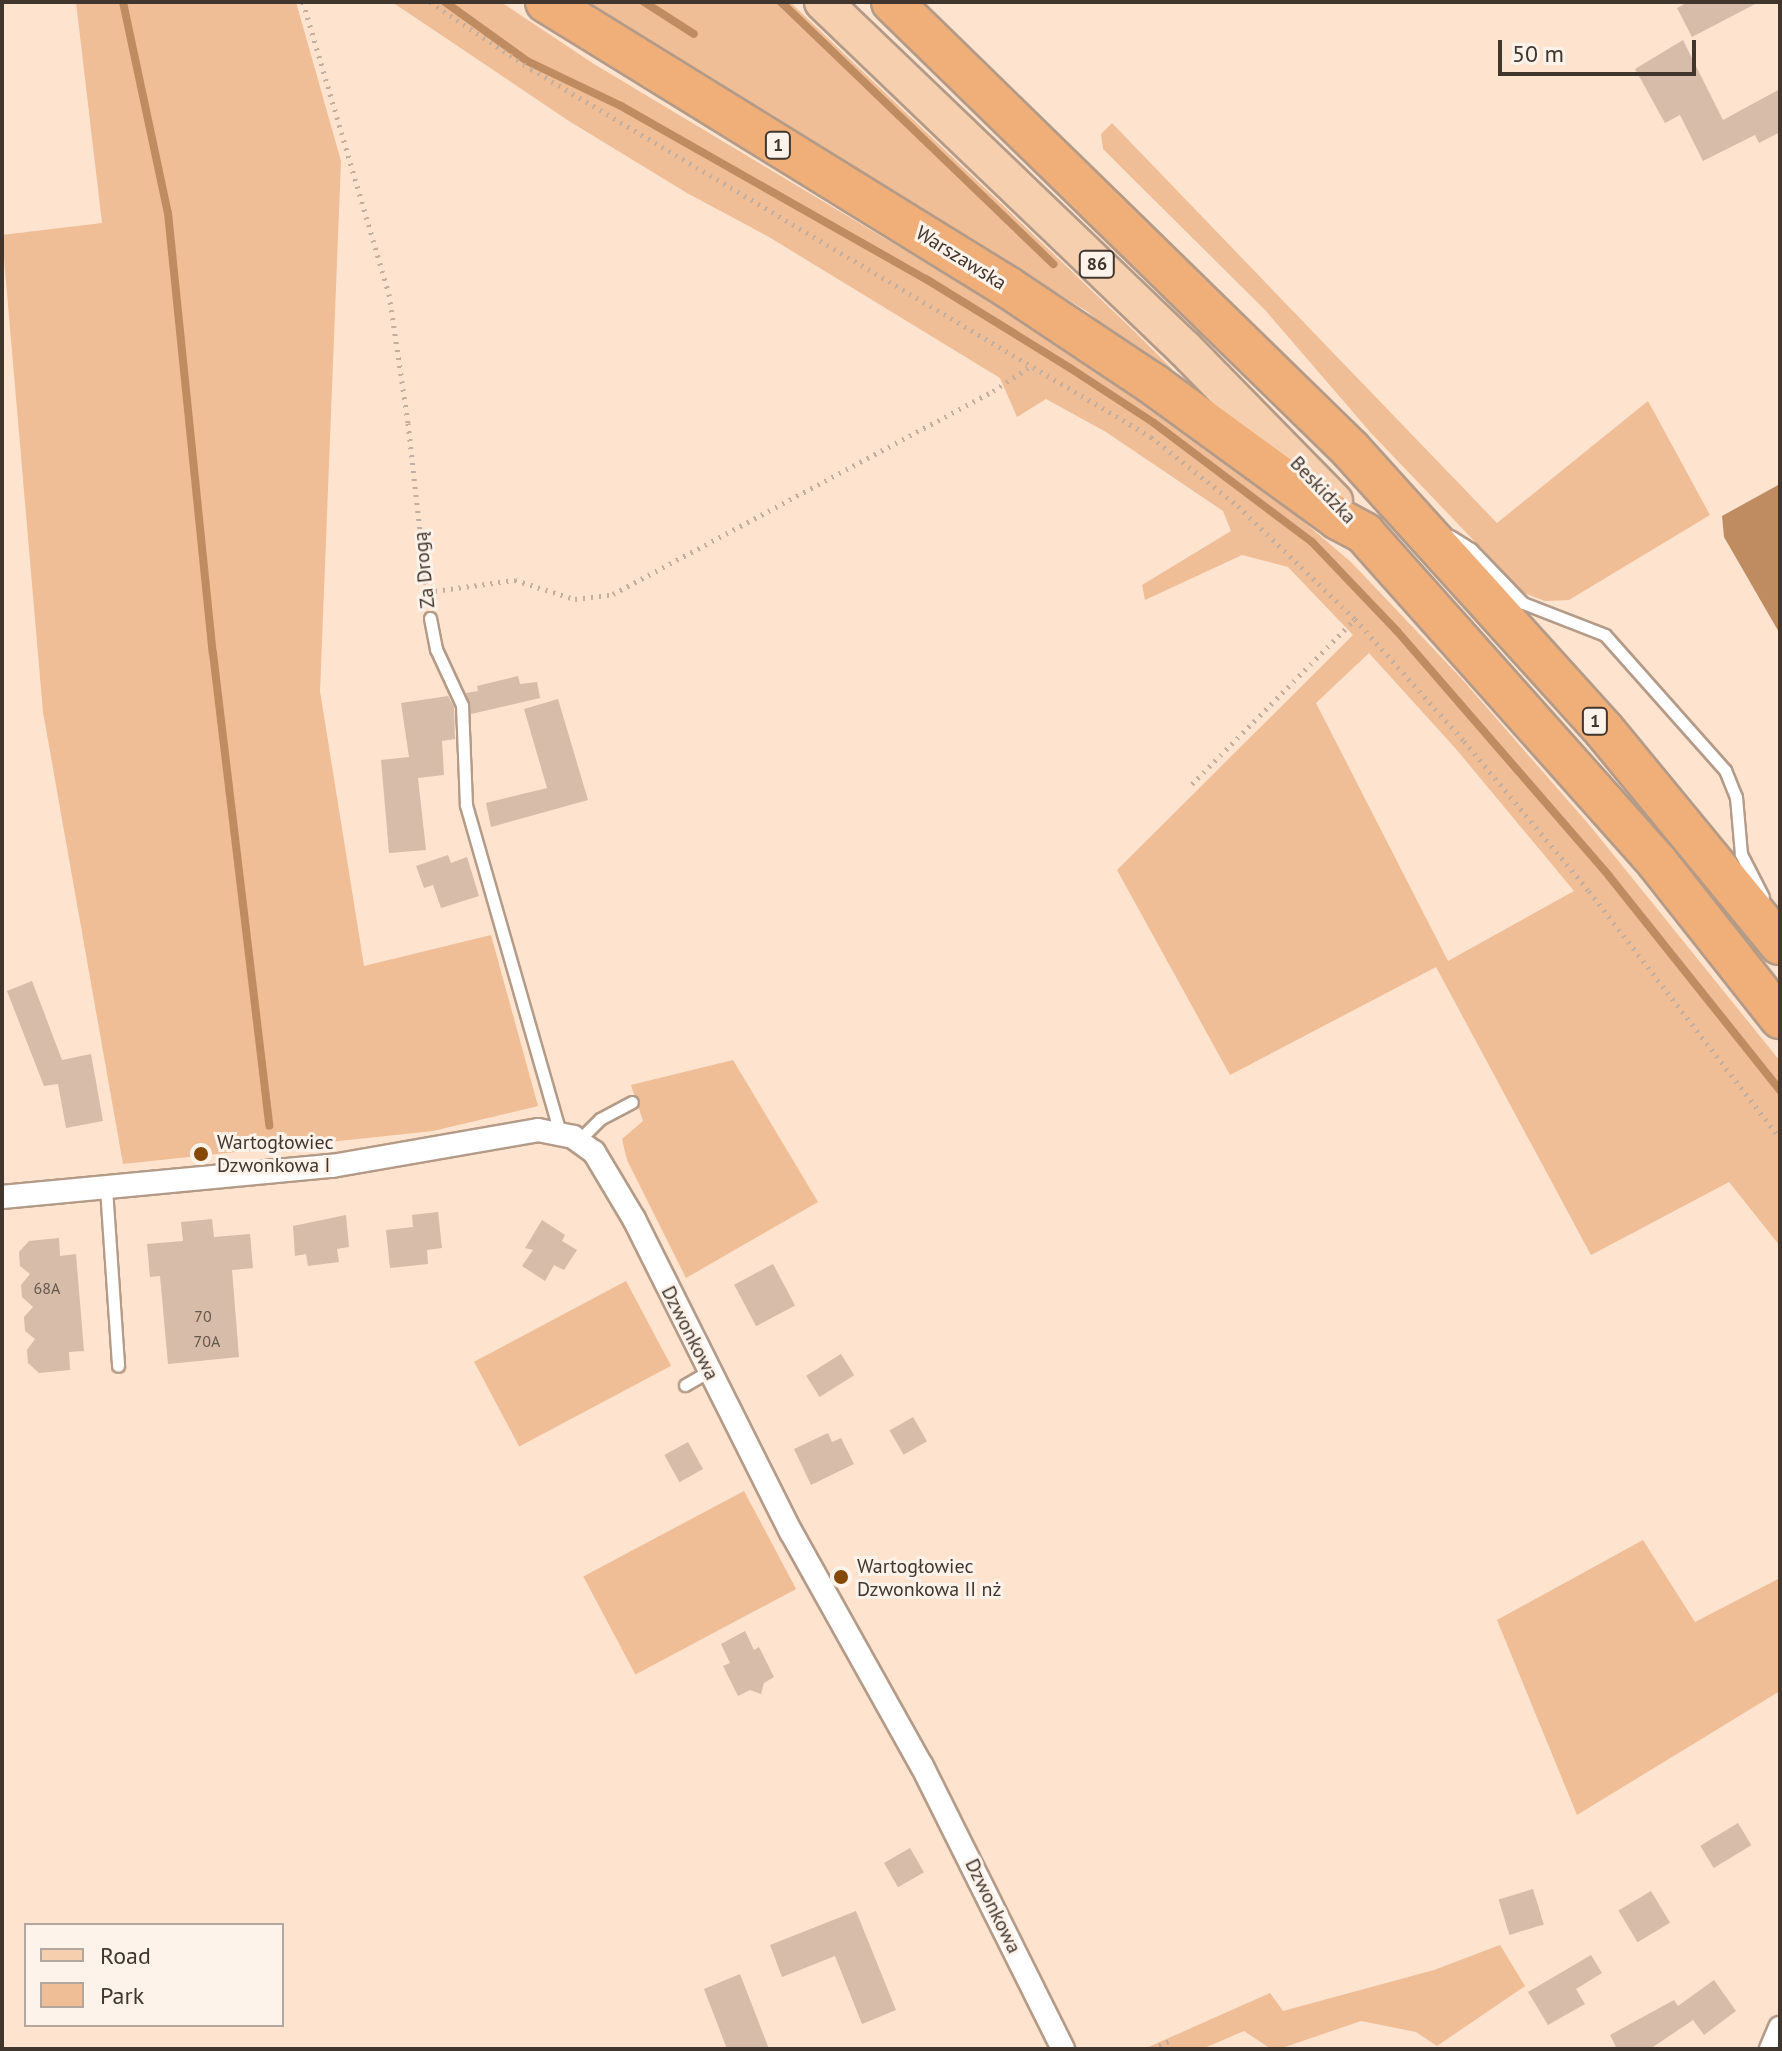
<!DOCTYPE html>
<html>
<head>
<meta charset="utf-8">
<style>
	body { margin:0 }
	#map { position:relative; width:1782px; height:2051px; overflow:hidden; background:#fee3ce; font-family:"PT Sans",sans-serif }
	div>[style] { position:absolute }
	.green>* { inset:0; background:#efbd96; transform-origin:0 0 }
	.water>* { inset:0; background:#bf8c62 }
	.stream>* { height:8px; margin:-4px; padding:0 4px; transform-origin:4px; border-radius:4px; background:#bf8c62 }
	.building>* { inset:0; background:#d6bca9; transform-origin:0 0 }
	.path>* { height:5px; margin-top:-2.5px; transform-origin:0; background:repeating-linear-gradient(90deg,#c4ae9d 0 2px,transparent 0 8px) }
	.roads { filter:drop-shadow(2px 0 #b49b88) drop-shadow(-2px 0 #b49b88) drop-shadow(0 2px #b49b88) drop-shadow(0 -2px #b49b88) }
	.lane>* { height:11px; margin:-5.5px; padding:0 5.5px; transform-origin:5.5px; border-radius:5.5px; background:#fff }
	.street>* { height:22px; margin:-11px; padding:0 11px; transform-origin:11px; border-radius:11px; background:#fff }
	.primary>* { height:36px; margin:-18px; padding:0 18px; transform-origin:18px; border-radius:18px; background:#f6cfaf }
	.highway>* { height:40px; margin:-20px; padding:0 20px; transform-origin:20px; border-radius:20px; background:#f0af79 }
	.dots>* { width:22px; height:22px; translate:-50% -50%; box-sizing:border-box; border:4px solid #fef3eb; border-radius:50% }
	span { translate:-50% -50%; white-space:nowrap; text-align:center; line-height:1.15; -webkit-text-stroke:6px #fef3eb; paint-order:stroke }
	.number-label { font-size:16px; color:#66584d }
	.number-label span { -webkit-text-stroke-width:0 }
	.shield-label span { padding:2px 6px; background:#fef3eb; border:2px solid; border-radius:6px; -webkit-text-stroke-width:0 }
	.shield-label { font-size:18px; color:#40362e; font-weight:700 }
	.street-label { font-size:20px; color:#40362e }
	.poi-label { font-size:20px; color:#40362e }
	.left { translate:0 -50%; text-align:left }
	.frame { position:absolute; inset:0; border:4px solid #40362e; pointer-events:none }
	.legend { position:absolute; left:24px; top:1923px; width:260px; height:104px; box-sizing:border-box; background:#fef3eb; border:2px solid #b2a79f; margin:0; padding:10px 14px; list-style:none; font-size:24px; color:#40362e }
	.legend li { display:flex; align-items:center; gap:16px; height:40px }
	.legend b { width:40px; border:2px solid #b2a79f }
	.scale { position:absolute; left:1498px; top:40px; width:198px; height:36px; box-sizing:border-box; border:4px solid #40362e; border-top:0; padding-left:10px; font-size:24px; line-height:28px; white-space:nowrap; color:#40362e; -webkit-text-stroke:6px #fef3eb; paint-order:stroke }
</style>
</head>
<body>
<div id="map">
	<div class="green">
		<i style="clip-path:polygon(76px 2px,296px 2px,341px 161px,320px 691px,364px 966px,491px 935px,538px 1106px,433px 1131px,123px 1164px,43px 712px,2px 235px,102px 223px)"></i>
		<i style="clip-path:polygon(evenodd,392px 2px,501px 2px,594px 64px,1136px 389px,1264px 488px,1352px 563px,1461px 678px,1591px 827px,1780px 1061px,1780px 1246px,1729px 1182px,1591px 1255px,1436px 967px,1230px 1075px,1117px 870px,1353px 635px,1288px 567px,1242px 555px,1145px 600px,1142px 585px,1231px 531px,1223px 511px,1106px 432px,1046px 399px,1017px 417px,1000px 378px,769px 237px,687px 193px,569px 121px,392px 2px,1369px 653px,1456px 749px,1574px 891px,1448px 961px,1316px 703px,1369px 653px)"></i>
		<i style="clip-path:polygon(583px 2px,790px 2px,1134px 331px,1172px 369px,1170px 374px,1137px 359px,1088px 312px)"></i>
		<i style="clip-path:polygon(1112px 123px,1497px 523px,1648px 401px,1710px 515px,1569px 600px,1545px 601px,1524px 593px,1371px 433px,1266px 311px,1103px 149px,1101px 134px)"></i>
		<i style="clip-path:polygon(733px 1060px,818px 1202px,686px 1278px,627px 1160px,622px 1139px,643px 1121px,631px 1085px)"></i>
		<i style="left:626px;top:1281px;width:96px;height:172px;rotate:62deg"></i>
		<i style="left:744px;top:1491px;width:111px;height:182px;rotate:62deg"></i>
		<i style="clip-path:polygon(1643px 1540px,1695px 1622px,1780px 1578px,1780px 1691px,1577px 1815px,1497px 1620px)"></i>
		<i style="clip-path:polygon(1500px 1945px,1525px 1986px,1437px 2046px,1416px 2032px,1361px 2021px,1279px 2049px,1271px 2049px,1244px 2031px,1202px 2049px,1144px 2049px,1270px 1993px,1283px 2011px,1434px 1970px)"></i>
	</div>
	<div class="water">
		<i style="clip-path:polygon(1780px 484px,1780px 634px,1724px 537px,1722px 516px)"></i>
	</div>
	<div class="stream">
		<i style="left:123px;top:2px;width:216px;rotate:78deg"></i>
		<i style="left:168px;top:213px;width:442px;rotate:84.2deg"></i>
		<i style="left:213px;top:653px;width:476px;rotate:83.2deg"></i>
		<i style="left:445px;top:2px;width:101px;rotate:35.7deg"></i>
		<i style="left:527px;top:61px;width:104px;rotate:25.6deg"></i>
		<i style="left:621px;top:106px;width:351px;rotate:29.6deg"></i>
		<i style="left:926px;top:279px;width:169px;rotate:31.7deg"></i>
		<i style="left:1070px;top:368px;width:100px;rotate:33.2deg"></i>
		<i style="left:1154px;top:423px;width:198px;rotate:37deg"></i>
		<i style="left:1312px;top:542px;width:123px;rotate:46.3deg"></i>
		<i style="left:1397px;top:631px;width:324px;rotate:49.1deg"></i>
		<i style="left:1609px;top:876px;width:274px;rotate:51.4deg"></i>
		<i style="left:644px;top:2px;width:59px;rotate:32.6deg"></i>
		<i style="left:781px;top:2px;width:378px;rotate:43.9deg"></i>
	</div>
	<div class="building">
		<i style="clip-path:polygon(1688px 2px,1759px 2px,1692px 37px,1677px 8px)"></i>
		<i style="clip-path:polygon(1683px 40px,1723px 120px,1780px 89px,1780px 132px,1759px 143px,1755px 135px,1703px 161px,1680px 115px,1665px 123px,1635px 69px)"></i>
		<i style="clip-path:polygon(518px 676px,520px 684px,537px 682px,540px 698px,471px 714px,466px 693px,478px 691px,477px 686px)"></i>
		<i style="clip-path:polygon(448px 696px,454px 707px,455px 739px,442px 741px,444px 775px,418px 778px,426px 850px,389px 853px,381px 760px,409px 757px,401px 703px)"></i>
		<i style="clip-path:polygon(558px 699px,588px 800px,491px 827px,486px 803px,547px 788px,524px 709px)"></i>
		<i style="clip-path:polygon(448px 855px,451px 863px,467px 857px,479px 896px,441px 908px,433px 885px,424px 888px,416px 866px)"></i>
		<i style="clip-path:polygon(32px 981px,62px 1060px,91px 1054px,103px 1121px,66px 1128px,58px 1084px,44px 1086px,7px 991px)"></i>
		<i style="clip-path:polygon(438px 1212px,442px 1248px,427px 1250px,428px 1264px,390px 1268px,386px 1230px,413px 1227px,412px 1215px)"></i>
		<i style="clip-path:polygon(346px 1215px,349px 1247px,337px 1249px,339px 1262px,308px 1266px,306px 1254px,295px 1256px,293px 1226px)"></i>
		<i style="clip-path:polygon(212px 1219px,214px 1237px,250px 1234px,253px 1268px,232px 1270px,239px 1357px,168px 1364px,160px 1276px,150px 1277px,147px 1244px,183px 1241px,181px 1222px)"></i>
		<i style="clip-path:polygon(542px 1220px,565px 1235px,562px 1241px,577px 1250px,564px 1270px,554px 1265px,545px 1281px,522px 1266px,533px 1250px,525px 1248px)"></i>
		<i style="clip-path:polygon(59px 1238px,60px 1256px,76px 1254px,84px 1351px,69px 1352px,70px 1370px,39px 1373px,28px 1363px,27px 1350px,35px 1339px,25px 1331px,24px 1317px,33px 1307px,22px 1297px,21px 1285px,30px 1274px,20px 1266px,19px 1252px,29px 1241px)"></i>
		<i style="left:773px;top:1264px;width:47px;height:44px;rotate:62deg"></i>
		<i style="left:841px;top:1354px;width:25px;height:41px;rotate:58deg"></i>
		<i style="left:913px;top:1417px;width:28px;height:27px;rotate:60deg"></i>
		<i style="clip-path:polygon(828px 1433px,832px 1442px,841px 1438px,854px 1464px,811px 1485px,794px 1449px)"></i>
		<i style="left:688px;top:1442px;width:31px;height:27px;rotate:61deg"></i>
		<i style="clip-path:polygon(745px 1631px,754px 1650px,759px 1647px,774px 1677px,764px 1683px,761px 1694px,750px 1690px,738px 1696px,723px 1666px,730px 1663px,721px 1644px)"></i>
		<i style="left:1738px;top:1823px;width:26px;height:44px;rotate:59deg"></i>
		<i style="left:910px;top:1848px;width:28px;height:30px;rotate:60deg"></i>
		<i style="left:1533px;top:1889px;width:37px;height:36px;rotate:73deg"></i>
		<i style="left:1651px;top:1891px;width:37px;height:38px;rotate:59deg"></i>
		<i style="clip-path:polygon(856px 1911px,896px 2010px,862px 2024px,835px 1956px,782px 1977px,770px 1945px)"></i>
		<i style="clip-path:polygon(1591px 1955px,1602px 1973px,1576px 1989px,1585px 2004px,1548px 2025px,1528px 1992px)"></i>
		<i style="clip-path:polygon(740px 1974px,769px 2049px,727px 2049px,704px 1989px)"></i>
		<i style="clip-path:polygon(1714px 1980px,1736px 2011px,1704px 2035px,1693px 2020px,1650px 2049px,1617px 2049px,1610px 2035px,1674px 2000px,1678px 2006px)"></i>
	</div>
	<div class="path">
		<i style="left:303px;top:2px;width:304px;rotate:73.6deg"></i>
		<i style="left:389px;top:294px;width:130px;rotate:81.6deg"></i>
		<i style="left:408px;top:423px;width:172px;rotate:83.7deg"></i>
		<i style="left:430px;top:2px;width:121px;rotate:33.6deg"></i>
		<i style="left:531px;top:69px;width:721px;rotate:30.69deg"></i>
		<i style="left:1151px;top:437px;width:111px;rotate:38.4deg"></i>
		<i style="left:1238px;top:506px;width:163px;rotate:44deg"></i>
		<i style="left:1355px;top:619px;width:164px;rotate:48.2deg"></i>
		<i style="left:1464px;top:741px;width:195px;rotate:50.2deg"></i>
		<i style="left:1589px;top:891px;width:312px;rotate:52.3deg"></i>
		<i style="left:427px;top:592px;width:89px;rotate:-7.8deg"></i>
		<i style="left:515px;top:580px;width:63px;rotate:17.6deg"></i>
		<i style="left:575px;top:599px;width:38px;rotate:-7deg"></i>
		<i style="left:613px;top:594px;width:431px;rotate:-28.1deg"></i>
		<i style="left:993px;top:391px;width:45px;rotate:-33.3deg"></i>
		<i style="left:1192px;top:784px;width:232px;rotate:-45.3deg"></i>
		<i style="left:1152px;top:2049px;width:19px;rotate:-25deg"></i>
	</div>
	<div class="roads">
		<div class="lane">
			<i style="left:1450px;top:536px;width:25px;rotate:32deg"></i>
			<i style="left:1471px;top:549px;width:75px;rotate:46.1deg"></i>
			<i style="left:1523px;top:603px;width:88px;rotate:21.3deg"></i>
			<i style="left:1605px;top:635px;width:181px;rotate:48.4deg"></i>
			<i style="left:1725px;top:770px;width:29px;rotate:68deg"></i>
			<i style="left:1736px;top:797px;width:57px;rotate:85deg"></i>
			<i style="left:1741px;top:854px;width:48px;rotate:62.9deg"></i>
			<i style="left:430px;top:618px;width:32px;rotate:79deg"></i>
			<i style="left:436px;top:649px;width:62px;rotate:65.1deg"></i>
			<i style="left:462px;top:705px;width:100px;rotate:87.7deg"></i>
			<i style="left:466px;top:805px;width:340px;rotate:74deg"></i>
			<i style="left:579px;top:1140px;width:30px;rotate:-45deg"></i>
			<i style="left:600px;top:1119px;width:36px;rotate:-28deg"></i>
			<i style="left:106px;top:1188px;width:178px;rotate:86.1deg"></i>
			<i style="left:685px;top:1385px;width:28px;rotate:-30deg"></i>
		</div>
		<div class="street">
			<i style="left:2px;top:1197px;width:331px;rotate:-5.4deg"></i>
			<i style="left:332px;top:1166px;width:209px;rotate:-9.9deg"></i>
			<i style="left:538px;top:1130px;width:36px;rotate:11deg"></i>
			<i style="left:573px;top:1137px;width:26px;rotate:36deg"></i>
			<i style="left:594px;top:1152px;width:78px;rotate:59.2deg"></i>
			<i style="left:634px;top:1219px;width:350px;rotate:63.4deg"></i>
			<i style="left:791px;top:1532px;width:268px;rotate:60.8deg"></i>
			<i style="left:922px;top:1766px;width:316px;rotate:63.5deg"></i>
			<i style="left:1771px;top:2049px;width:23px;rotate:-67deg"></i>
		</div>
		<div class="primary">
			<i style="left:823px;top:2px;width:501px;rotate:43.79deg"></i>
			<i style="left:1185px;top:349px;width:213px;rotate:45.6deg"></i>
		</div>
		<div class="highway">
			<i style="left:546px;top:2px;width:544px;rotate:31.7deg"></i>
			<i style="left:1009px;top:288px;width:173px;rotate:33.7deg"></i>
			<i style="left:1153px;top:384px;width:229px;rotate:36.1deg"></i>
			<i style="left:1338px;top:519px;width:30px;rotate:28deg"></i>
			<i style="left:1364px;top:533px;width:441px;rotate:48.3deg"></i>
			<i style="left:1657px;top:862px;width:199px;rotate:51.7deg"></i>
			<i style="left:892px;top:2px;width:640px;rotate:44.3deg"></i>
			<i style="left:1350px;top:449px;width:379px;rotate:47.9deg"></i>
			<i style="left:1604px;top:730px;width:277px;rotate:50.6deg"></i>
		</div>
	</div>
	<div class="dots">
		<i style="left:201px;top:1154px;background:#854905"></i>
		<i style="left:841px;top:1577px;background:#854905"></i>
	</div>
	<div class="number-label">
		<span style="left:47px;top:1288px">68A</span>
		<span style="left:203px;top:1316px">70</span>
		<span style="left:207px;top:1341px">70A</span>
	</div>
	<div class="shield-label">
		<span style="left:778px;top:145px">1</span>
		<span style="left:1097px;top:264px">86</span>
		<span style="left:1595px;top:721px">1</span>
	</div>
	<div class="street-label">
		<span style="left:961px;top:258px;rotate:32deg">Warszawska</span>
		<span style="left:1323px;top:490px;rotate:46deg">Beskidzka</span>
		<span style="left:424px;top:570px;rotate:-96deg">Za Drogą</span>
		<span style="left:690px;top:1333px;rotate:63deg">Dzwonkowa</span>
		<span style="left:993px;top:1906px;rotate:64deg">Dzwonkowa</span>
	</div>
	<div class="poi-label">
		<span class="left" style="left:217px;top:1154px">Wartogłowiec<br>Dzwonkowa I</span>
		<span class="left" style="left:857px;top:1578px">Wartogłowiec<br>Dzwonkowa II nż</span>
	</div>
	<div class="frame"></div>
	<ul class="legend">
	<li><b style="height:10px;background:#f6cfaf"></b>Road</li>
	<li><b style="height:22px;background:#efbd96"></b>Park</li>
	</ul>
	<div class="scale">50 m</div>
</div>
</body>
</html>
